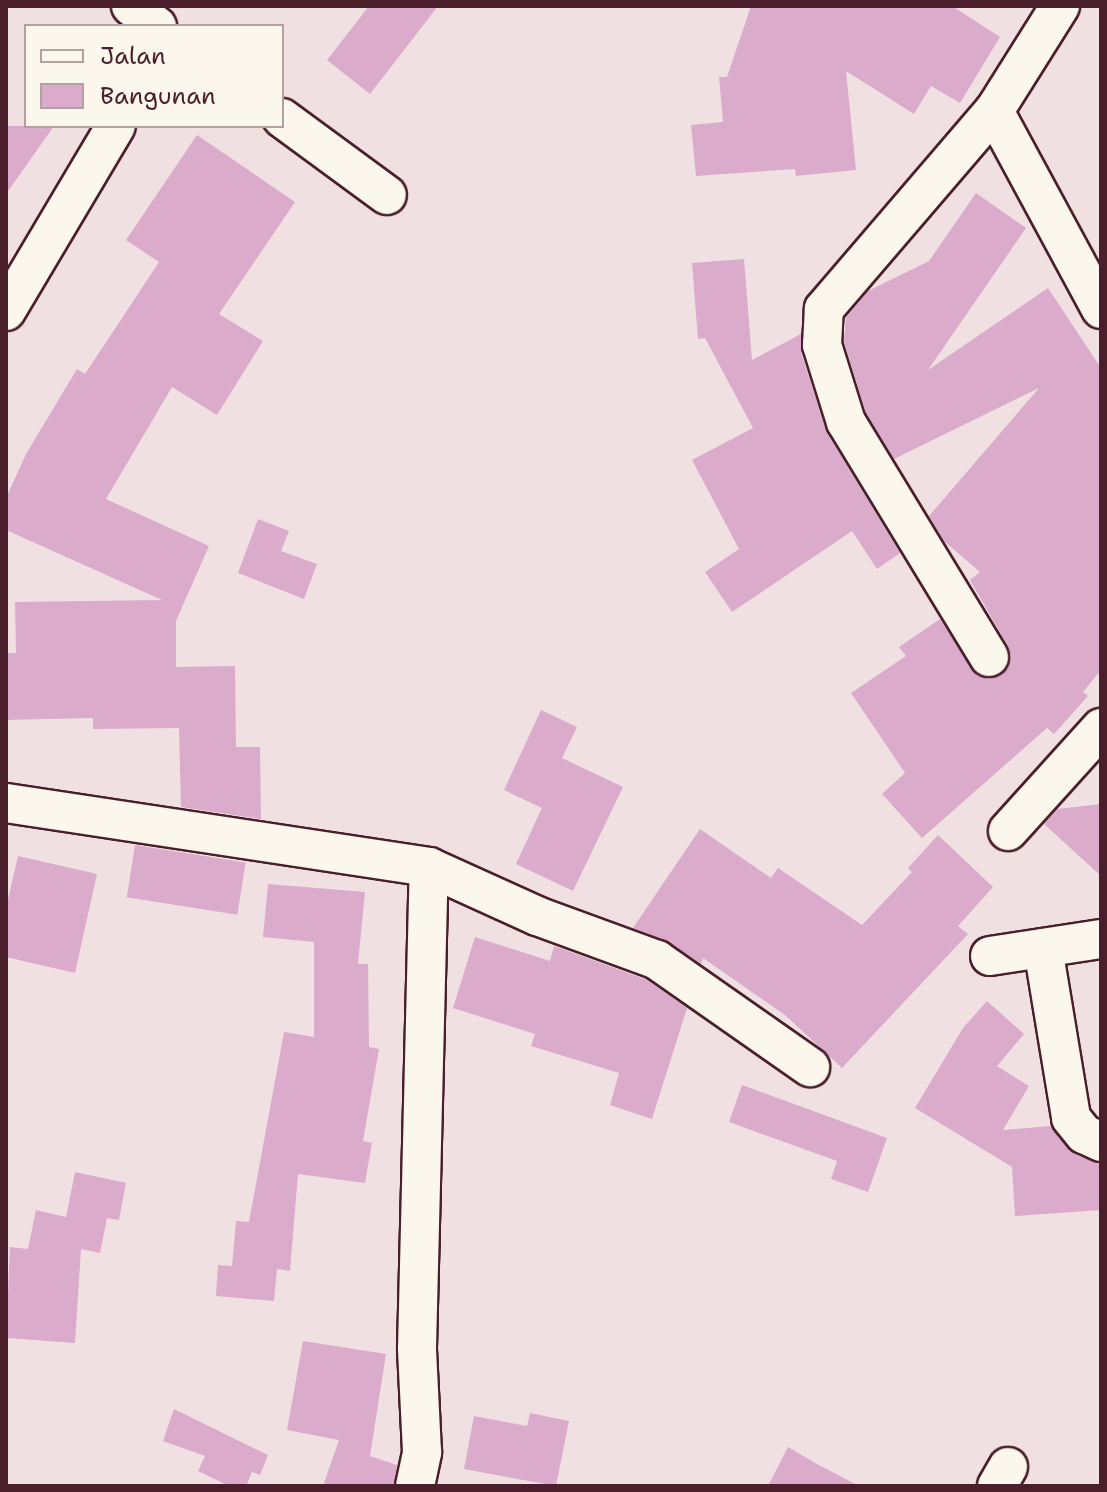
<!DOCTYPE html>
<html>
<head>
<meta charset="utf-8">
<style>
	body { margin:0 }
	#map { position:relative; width:1107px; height:1492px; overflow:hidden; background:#f1e0e2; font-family:"Shantell Sans",sans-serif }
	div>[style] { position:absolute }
	.building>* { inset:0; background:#dbabcb; transform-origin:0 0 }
	.roads { filter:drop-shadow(2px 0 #4a1f2b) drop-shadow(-2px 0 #4a1f2b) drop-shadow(0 2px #4a1f2b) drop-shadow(0 -2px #4a1f2b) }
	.street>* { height:38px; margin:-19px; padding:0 19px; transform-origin:19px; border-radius:19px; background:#fbf7ec }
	span { translate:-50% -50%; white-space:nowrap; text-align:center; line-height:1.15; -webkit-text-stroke:7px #fbf7ec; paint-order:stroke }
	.frame { position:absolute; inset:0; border:8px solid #4a1f2b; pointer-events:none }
	.legend { position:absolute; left:24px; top:24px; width:260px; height:104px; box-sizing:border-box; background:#fbf7ec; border:2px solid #b4a19f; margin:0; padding:10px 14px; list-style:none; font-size:24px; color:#4a1f2b }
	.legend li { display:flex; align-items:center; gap:16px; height:40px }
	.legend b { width:40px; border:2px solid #b4a19f }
</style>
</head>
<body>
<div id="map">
	<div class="building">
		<i style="clip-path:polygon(369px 6px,438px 6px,370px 94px,327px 60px)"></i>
		<i style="clip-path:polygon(751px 6px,952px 6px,1000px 37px,960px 103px,931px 86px,914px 114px,846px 71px,856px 170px,796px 176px,795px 169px,696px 176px,691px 125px,723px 122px,719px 77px,727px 77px)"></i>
		<i style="clip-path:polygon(6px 126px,54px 126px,6px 194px)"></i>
		<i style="clip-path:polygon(197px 135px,295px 202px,219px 314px,263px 341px,217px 415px,172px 387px,106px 499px,209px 546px,176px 621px,176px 667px,235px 666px,236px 747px,260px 747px,261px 819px,181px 807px,179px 728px,93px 729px,93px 718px,6px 720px,6px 653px,16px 653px,15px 602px,162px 600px,6px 530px,6px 498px,26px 454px,77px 369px,85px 374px,159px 262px,126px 240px)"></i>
		<i style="clip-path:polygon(976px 193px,1026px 228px,928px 370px,1048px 288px,1101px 368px,1101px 670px,1083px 692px,1088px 696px,1054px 734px,1047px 728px,922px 838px,882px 794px,905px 773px,851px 693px,906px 656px,899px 647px,940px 619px,978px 676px,990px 679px,1008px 668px,1011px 657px,1008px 646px,970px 580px,980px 572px,944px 541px,929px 516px,1039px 388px,894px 459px,866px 413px,844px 342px,846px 318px,868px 291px,929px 261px)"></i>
		<i style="clip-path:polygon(744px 259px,752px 360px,801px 334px,801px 352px,827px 433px,900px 553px,877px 569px,852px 531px,732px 612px,705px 572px,739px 549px,692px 460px,753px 428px,705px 338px,698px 339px,692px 263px)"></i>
		<i style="clip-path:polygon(258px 519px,289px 531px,281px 551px,317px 564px,304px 599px,238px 573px)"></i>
		<i style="clip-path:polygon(541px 710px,577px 727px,562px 758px,623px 787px,573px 891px,516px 864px,542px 808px,504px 790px)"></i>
		<i style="clip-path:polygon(1101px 804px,1101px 876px,1044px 824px,1057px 809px)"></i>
		<i style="clip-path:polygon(700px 829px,771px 878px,778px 868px,862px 925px,912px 872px,908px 868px,938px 835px,993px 887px,958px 926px,968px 934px,842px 1068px,785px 1015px,703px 958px,701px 964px,669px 942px,633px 928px)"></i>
		<i style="left:135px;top:845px;width:112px;height:53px;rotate:9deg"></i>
		<i style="clip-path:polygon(18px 856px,97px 874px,75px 973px,6px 957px,6px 908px)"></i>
		<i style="clip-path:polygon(268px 884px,365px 892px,358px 964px,368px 964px,369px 1047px,379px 1049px,363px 1141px,372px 1143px,365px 1183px,298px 1174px,290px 1271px,277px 1269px,274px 1301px,216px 1296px,218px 1265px,232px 1266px,236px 1221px,249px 1222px,284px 1032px,314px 1037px,314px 942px,263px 937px)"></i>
		<i style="clip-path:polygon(475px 937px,550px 961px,554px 946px,647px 980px,687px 1008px,652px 1119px,610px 1105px,619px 1073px,531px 1046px,535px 1034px,453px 1008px)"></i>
		<i style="clip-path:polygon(987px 1001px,1024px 1034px,997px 1066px,1029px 1086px,1003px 1130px,1051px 1126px,1074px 1154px,1101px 1164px,1101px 1210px,1015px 1216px,1012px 1167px,915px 1108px,963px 1028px)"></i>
		<i style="clip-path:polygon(742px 1085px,887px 1138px,868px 1192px,831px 1179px,837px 1161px,729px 1122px)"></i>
		<i style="clip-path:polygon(75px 1172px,126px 1183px,119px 1220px,107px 1218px,100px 1253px,81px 1249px,75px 1343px,6px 1338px,10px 1247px,28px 1249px,36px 1210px,66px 1217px)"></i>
		<i style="clip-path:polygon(303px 1341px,386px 1354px,370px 1456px,397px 1465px,394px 1486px,323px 1486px,339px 1440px,287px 1430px)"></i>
		<i style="clip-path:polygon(174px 1409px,268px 1455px,260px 1475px,252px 1472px,246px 1486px,229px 1486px,198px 1471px,205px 1456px,163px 1441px)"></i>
		<i style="clip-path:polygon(530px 1413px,569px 1421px,556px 1486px,464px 1469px,474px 1416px,527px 1426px)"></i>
		<i style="clip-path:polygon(788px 1447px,817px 1464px,859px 1486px,768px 1486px)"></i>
	</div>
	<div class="roads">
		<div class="street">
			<i style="left:131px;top:6px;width:33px;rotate:38deg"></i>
			<i style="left:994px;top:111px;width:225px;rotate:61.6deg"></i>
			<i style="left:282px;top:118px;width:130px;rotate:36.3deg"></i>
			<i style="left:6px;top:311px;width:215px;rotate:-59.3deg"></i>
			<i style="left:989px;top:657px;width:275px;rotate:-121.3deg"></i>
			<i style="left:846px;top:422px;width:81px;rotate:-107.3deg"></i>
			<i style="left:822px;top:345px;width:36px;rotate:-87deg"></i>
			<i style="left:824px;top:309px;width:261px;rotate:-49.4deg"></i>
			<i style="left:994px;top:111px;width:124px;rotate:-57.8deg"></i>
			<i style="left:6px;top:803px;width:428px;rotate:8.6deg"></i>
			<i style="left:429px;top:867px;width:119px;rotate:24.4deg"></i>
			<i style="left:537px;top:916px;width:128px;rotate:20.1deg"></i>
			<i style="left:657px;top:960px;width:187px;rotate:35deg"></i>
			<i style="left:1008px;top:831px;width:139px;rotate:-47.9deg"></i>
			<i style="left:1043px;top:948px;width:172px;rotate:80.6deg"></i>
			<i style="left:1071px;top:1118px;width:21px;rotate:51deg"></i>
			<i style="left:1084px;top:1134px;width:19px;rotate:25deg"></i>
			<i style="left:990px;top:956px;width:112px;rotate:-8.7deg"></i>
			<i style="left:415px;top:1486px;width:35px;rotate:-78deg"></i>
			<i style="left:422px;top:1452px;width:104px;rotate:-92.8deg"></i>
			<i style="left:417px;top:1348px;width:481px;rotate:-88.6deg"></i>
			<i style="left:997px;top:1486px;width:22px;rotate:-60deg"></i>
		</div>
	</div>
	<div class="frame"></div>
	<ul class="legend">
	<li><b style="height:10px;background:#fbf7ec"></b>Jalan</li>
	<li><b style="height:22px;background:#dbabcb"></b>Bangunan</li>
	</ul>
</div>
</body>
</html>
